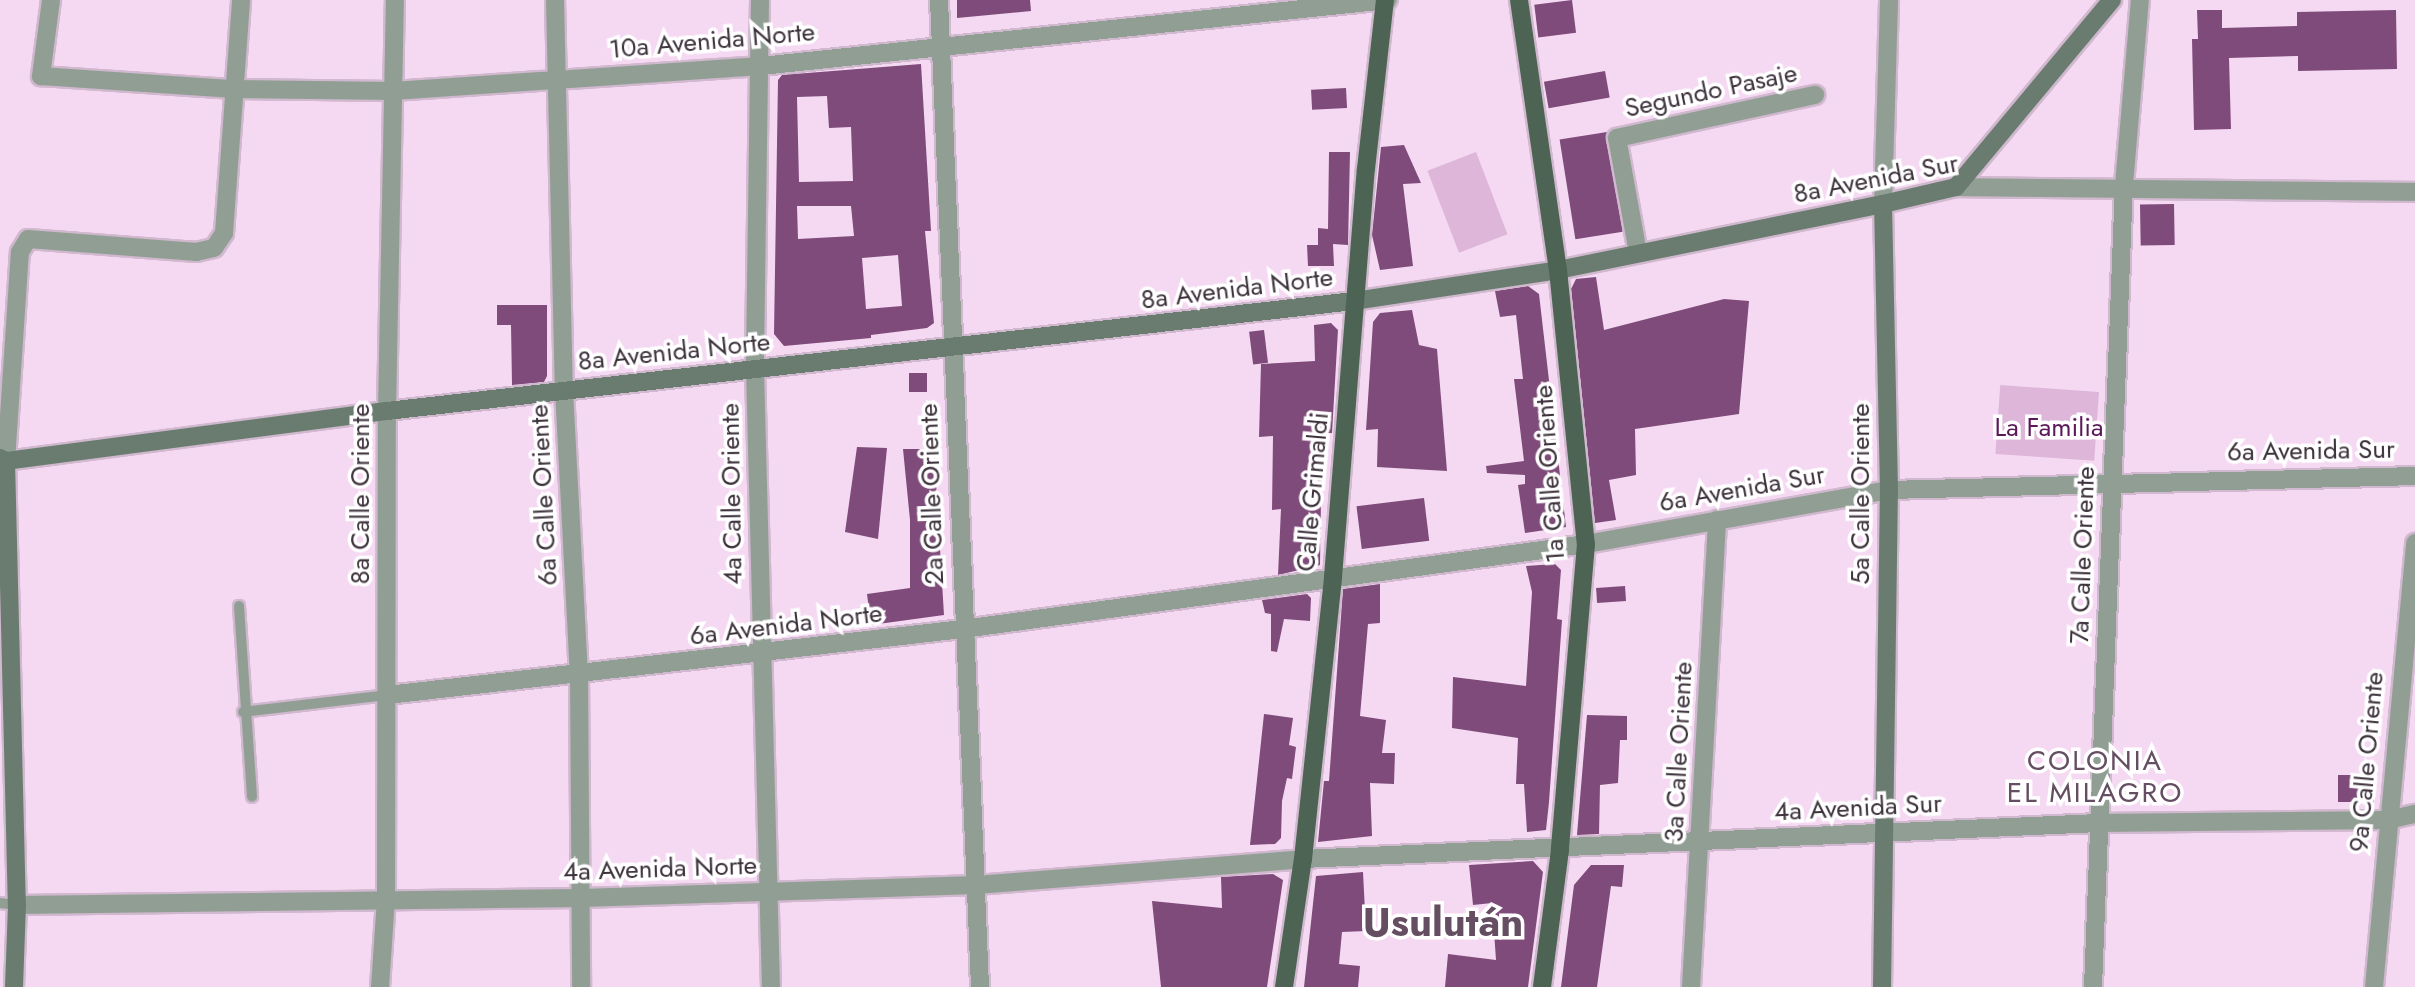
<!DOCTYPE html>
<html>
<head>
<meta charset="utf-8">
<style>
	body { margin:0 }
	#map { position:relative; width:2415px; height:987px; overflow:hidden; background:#f5d9f2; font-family:Jost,sans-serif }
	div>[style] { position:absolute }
	.green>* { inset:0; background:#ddb6d9; transform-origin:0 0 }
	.building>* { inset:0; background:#7f4b7a; transform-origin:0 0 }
	.roads { filter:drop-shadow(2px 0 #d0b8ce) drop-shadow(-2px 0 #d0b8ce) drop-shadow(0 2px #d0b8ce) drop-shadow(0 -2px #d0b8ce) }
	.lane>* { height:10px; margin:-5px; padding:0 5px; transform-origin:5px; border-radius:5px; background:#919e94 }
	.street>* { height:18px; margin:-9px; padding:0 9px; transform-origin:9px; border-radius:9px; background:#919e94 }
	.secondary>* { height:18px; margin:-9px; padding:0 9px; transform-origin:9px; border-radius:9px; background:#697c6f }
	.primary>* { height:18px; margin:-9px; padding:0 9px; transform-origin:9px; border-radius:9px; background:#4d6454 }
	span { translate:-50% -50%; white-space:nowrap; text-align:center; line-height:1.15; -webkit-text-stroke:7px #fff; paint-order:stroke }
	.street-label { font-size:26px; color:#3e333d }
	.park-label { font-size:26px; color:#5c1959 }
	.neighbourhood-label { font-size:28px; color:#654d62; letter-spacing:2px }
	.town-label { font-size:40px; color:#654d62; font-weight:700 }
</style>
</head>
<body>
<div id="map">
	<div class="green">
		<i style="left:1476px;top:152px;width:88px;height:52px;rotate:69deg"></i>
		<i style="left:2099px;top:392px;width:69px;height:99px;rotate:94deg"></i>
	</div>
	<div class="building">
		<i style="clip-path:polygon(957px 0,1030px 0,1031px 11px,957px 18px)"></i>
		<i style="left:1572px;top:0;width:33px;height:38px;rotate:83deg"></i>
		<i style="clip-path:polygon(2197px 10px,2222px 10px,2222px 28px,2297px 26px,2297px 12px,2396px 10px,2397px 69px,2298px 71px,2298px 56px,2229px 58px,2231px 129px,2194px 130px,2192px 39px,2198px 39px)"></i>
		<i style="clip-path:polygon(evenodd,921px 64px,931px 231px,925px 231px,934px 323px,927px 328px,871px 335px,871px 338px,784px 346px,774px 334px,778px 80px,782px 75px,921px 64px,827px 96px,829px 128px,851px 127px,853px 181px,799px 182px,797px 97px,827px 96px,921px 64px,797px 206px,851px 206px,854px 236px,798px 239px,797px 206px,921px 64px,898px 255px,902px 306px,866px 309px,862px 258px,898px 255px)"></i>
		<i style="left:1605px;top:71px;width:27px;height:62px;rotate:80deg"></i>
		<i style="left:1346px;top:88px;width:20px;height:35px;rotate:87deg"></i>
		<i style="left:1607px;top:132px;width:101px;height:48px;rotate:81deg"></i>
		<i style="clip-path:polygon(1404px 145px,1421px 183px,1403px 184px,1413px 266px,1380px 270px,1372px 235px,1381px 147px)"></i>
		<i style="clip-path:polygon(1329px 152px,1350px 152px,1348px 245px,1333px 244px,1334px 266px,1308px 266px,1307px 245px,1318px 245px,1318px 228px,1328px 229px)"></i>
		<i style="left:2174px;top:204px;width:41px;height:34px;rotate:89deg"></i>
		<i style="clip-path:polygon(1596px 277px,1604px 330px,1724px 299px,1749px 301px,1739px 414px,1635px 429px,1636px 475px,1609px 480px,1616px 520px,1595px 523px,1571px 289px,1576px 279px)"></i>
		<i style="clip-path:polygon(1528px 286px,1539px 294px,1566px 527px,1525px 533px,1518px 485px,1525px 484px,1525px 475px,1487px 473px,1486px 466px,1524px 461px,1514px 379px,1523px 379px,1516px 315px,1500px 317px,1495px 291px)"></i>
		<i style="clip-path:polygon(497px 305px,547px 305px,547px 376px,544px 382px,512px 385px,511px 325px,497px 325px)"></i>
		<i style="clip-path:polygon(1412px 310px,1419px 345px,1437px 349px,1447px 471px,1377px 467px,1378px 429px,1366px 430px,1373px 322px,1380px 313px)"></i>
		<i style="clip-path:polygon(1331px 323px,1338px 330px,1332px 433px,1322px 433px,1320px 565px,1278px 575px,1281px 509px,1272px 510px,1273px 436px,1259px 437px,1261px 364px,1315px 361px,1314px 325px)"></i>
		<i style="left:1264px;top:330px;width:33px;height:15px;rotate:83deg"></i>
		<i style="left:909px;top:373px;width:18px;height:19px"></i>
		<i style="clip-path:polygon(857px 447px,887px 448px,878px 539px,845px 532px)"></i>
		<i style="clip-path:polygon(903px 449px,934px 449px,944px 615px,871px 625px,867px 594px,910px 588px,910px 520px)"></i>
		<i style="left:1424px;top:498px;width:43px;height:68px;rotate:83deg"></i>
		<i style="clip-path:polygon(1555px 564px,1561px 570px,1557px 619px,1562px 620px,1549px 802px,1546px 830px,1527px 832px,1524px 784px,1516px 784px,1518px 738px,1452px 728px,1453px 677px,1526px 686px,1532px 592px,1526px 566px)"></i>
		<i style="clip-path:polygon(1380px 584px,1380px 623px,1368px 624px,1360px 716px,1386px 720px,1382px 753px,1395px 753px,1394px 784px,1370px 783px,1372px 836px,1318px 842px,1324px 781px,1329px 781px,1343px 589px)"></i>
		<i style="left:1625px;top:586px;width:15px;height:29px;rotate:86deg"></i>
		<i style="clip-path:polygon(1307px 594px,1311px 598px,1310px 621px,1284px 619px,1277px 652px,1271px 651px,1271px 614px,1265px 613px,1262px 600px)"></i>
		<i style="clip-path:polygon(1264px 714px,1293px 718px,1289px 745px,1296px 747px,1292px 779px,1287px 778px,1282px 801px,1281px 838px,1275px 844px,1250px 845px)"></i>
		<i style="clip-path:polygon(1587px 715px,1627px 716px,1627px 740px,1620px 740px,1618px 783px,1600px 785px,1599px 834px,1577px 835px)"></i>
		<i style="left:2338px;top:775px;width:36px;height:27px"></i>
		<i style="clip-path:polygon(1533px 861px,1543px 872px,1528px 987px,1445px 987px,1448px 954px,1496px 960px,1492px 903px,1473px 905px,1469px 865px)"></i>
		<i style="clip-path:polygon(1591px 865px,1624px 865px,1622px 887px,1611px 886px,1597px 987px,1561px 987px,1574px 885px)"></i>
		<i style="clip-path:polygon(1363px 872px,1366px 931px,1342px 932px,1339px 964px,1360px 966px,1358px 987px,1304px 987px,1316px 876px)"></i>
		<i style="clip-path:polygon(1273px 874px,1283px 880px,1267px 987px,1161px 987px,1152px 901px,1222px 908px,1221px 877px)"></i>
	</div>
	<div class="roads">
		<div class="lane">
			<i style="left:239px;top:606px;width:191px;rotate:86.1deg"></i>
			<i style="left:243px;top:712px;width:146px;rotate:-6.7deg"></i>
			<i style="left:0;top:903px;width:17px;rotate:7deg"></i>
		</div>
		<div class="street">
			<i style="left:51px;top:0;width:77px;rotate:97.5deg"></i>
			<i style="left:41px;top:76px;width:193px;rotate:3.9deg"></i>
			<i style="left:234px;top:89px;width:159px;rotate:0.7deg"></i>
			<i style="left:393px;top:91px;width:369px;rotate:-3.9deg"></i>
			<i style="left:761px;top:66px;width:630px;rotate:-6.01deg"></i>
			<i style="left:555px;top:0;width:390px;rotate:88.7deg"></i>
			<i style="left:564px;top:390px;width:286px;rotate:87deg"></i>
			<i style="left:579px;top:676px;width:311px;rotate:89.6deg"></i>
			<i style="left:760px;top:0;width:369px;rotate:90.8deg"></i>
			<i style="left:755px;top:369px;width:618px;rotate:88.52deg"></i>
			<i style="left:939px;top:0;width:988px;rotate:87.62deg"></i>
			<i style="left:1956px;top:187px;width:459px;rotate:0.6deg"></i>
			<i style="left:1883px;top:204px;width:204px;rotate:-88.3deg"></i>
			<i style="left:1638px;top:253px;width:117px;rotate:-100.3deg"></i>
			<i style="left:1617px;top:138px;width:203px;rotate:-12.3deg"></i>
			<i style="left:6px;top:461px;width:209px;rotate:-86.2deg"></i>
			<i style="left:20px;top:252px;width:15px;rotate:-58deg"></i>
			<i style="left:28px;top:239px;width:169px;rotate:4.4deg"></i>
			<i style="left:196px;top:252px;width:18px;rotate:-13deg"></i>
			<i style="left:214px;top:248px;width:18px;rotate:-56deg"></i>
			<i style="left:224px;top:233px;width:234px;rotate:-85.8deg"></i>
			<i style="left:388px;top:695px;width:579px;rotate:-6.55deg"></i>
			<i style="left:963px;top:629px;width:629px;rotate:-7.77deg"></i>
			<i style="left:1586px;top:544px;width:308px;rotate:-10.1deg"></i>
			<i style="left:1889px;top:490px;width:526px;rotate:-1.52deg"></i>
			<i style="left:17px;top:905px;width:565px;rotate:-0.71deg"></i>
			<i style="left:582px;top:898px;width:394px;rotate:-1.9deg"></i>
			<i style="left:976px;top:885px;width:328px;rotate:-4.5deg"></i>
			<i style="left:1303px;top:859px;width:796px;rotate:-2.59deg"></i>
			<i style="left:2098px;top:823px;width:290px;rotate:-0.6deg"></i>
			<i style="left:2388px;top:820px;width:28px;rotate:-13deg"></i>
			<i style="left:380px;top:987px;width:87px;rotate:-86.1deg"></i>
			<i style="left:386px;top:900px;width:489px;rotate:-89.9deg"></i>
			<i style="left:387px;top:411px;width:411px;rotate:-88.9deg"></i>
			<i style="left:1691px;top:987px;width:468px;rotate:-86.8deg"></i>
			<i style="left:2093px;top:987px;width:803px;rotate:-87.79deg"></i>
			<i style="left:2124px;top:185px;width:186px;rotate:-85.1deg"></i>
			<i style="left:2374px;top:987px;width:446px;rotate:-84.7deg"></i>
		</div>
		<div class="secondary">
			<i style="left:0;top:458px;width:7px;rotate:27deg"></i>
			<i style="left:6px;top:461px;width:384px;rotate:-7.5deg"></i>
			<i style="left:387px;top:411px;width:973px;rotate:-6.49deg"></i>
			<i style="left:1354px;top:301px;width:206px;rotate:-8.6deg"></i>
			<i style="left:1558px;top:270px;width:332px;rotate:-11.5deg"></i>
			<i style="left:1883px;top:204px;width:75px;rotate:-13.1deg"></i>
			<i style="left:1956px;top:187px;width:244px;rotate:-50.2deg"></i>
			<i style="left:6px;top:461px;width:444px;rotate:88.6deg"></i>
			<i style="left:17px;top:905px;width:82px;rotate:92.1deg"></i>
			<i style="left:1882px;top:987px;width:497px;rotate:-89.2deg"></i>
			<i style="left:1889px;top:490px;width:286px;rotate:-91.2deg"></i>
		</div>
		<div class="primary">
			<i style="left:1519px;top:0;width:273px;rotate:81.8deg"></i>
			<i style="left:1558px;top:270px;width:275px;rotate:84.2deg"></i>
			<i style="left:1586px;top:544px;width:307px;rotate:94.9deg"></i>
			<i style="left:1560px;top:850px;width:138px;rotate:97.5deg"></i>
			<i style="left:1284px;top:987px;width:129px;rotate:-81.6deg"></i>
			<i style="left:1303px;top:859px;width:284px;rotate:-83.9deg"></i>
			<i style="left:1333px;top:577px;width:409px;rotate:-85.4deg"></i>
			<i style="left:1366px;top:169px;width:170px;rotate:-83.6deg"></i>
		</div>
	</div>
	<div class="street-label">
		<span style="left:712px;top:41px;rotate:-5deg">10a Avenida Norte</span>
		<span style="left:1711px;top:91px;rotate:-12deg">Segundo Pasaje</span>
		<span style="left:1876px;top:179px;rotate:-11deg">8a Avenida Sur</span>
		<span style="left:1237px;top:289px;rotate:-7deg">8a Avenida Norte</span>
		<span style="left:674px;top:352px;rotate:-6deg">8a Avenida Norte</span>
		<span style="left:2311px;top:451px;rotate:-1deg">6a Avenida Sur</span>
		<span style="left:1550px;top:474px;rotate:-94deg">1a Calle Oriente</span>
		<span style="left:1742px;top:489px;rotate:-10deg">6a Avenida Sur</span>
		<span style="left:1313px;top:492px;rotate:-85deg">Calle Grimaldi</span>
		<span style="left:361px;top:494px;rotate:-90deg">8a Calle Oriente</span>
		<span style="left:732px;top:494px;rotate:-91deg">4a Calle Oriente</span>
		<span style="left:932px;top:494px;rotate:-92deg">2a Calle Oriente</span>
		<span style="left:1861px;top:494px;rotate:-90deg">5a Calle Oriente</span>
		<span style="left:544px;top:495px;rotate:-93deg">6a Calle Oriente</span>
		<span style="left:2083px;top:555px;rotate:-88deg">7a Calle Oriente</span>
		<span style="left:786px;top:625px;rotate:-7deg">6a Avenida Norte</span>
		<span style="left:1679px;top:752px;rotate:-87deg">3a Calle Oriente</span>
		<span style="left:2367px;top:762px;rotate:-85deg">9a Calle Oriente</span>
		<span style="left:1858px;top:808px;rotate:-3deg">4a Avenida Sur</span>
		<span style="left:660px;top:869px;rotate:-2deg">4a Avenida Norte</span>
	</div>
	<div class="park-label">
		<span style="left:2049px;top:428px">La Familia</span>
	</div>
	<div class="neighbourhood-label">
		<span style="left:2095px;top:777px">COLONIA<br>EL MILAGRO</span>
	</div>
	<div class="town-label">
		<span style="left:1443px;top:922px">Usulután</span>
	</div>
</div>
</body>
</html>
